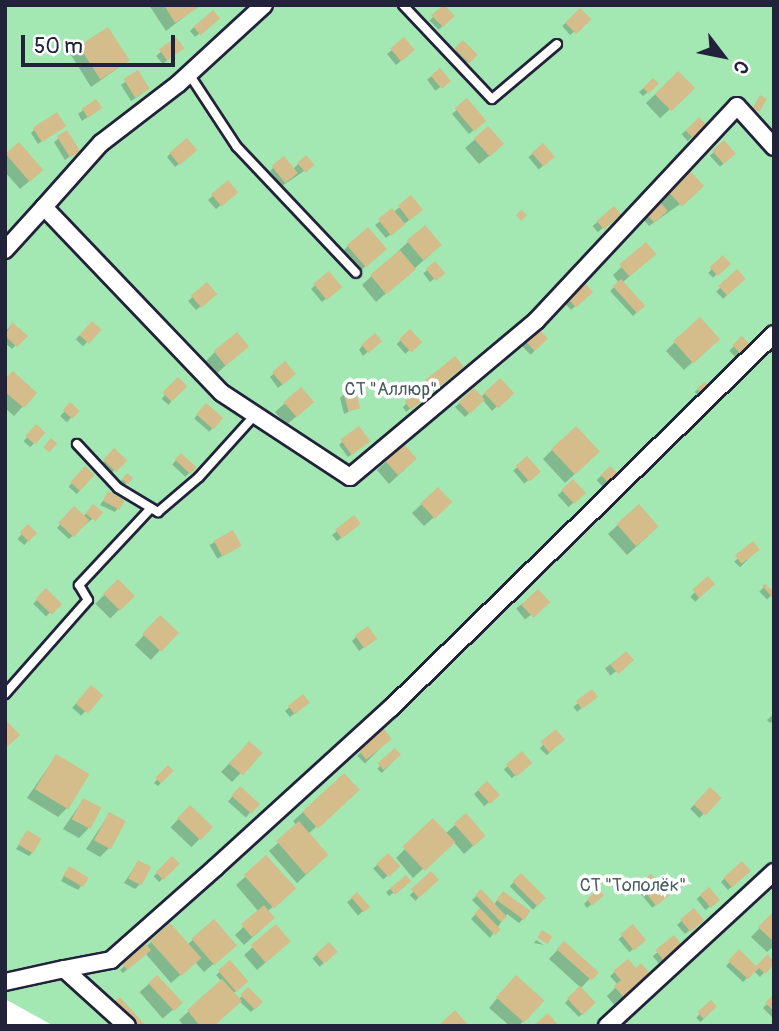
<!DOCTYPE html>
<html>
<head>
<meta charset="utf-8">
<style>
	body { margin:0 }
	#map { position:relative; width:779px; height:1031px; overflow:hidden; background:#fff; font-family:Pangolin,sans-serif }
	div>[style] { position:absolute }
	.green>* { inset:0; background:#a3e7b2 }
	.shadow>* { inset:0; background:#0003; transform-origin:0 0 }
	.building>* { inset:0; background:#d5bc8b; transform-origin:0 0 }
	.roads { filter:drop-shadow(2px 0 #22223b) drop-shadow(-2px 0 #22223b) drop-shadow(0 2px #22223b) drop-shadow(0 -2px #22223b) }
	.lane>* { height:8px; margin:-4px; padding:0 4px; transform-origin:4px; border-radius:4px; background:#fff }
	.street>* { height:16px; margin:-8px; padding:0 8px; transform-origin:8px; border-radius:8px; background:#fff }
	span { translate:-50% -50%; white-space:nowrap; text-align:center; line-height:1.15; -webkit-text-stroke:7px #fff; paint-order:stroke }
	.park-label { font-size:18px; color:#495d5f }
	.frame { position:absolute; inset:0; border:7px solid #22223b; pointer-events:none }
	.north { position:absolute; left:688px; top:21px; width:70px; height:70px; -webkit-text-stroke:5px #fff; paint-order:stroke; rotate:122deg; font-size:19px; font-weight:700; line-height:28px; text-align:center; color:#22223b }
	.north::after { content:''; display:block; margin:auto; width:24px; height:32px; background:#22223b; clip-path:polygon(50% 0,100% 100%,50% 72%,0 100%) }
	.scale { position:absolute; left:21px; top:35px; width:154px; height:32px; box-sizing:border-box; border:4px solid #22223b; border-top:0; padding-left:9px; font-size:21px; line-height:24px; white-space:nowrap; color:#22223b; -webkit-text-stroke:5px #fff; paint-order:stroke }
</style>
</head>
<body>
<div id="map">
	<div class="green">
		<i style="clip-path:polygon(5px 5px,774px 5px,774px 1026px,54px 1026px,5px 999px)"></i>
	</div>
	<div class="shadow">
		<i style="clip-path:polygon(149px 5px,198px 5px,198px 6px,166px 31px)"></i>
		<i style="left:443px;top:7px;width:13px;height:19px;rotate:45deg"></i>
		<i style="left:580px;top:10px;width:12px;height:24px;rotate:48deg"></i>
		<i style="clip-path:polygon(214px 22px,195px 37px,190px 31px,194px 27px)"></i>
		<i style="clip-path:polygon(175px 40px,178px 51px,163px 64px,156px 56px)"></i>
		<i style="clip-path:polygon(404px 40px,409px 54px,396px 65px,387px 54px)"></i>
		<i style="left:463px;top:43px;width:17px;height:16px;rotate:45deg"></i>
		<i style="clip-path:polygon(80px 47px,128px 61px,91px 87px,71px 55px)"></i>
		<i style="left:440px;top:70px;width:14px;height:16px;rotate:54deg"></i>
		<i style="clip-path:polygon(137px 73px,143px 93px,131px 101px,121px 85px)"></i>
		<i style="left:678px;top:73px;width:21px;height:44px;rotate:47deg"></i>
		<i style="clip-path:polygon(653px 80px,653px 88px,643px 96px,639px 92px)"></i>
		<i style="clip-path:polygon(95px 101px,95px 112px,82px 121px,78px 114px)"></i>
		<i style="clip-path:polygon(467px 101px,480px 125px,469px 134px,452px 114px)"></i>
		<i style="left:699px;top:119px;width:9px;height:23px;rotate:49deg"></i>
		<i style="clip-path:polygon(64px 126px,38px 144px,31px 133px,35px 129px)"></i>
		<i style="clip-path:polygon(488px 128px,493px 153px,479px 164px,465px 148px)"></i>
		<i style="clip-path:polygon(67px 132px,78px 150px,65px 160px,54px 142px)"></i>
		<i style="left:724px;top:143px;width:15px;height:19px;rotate:48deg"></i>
		<i style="clip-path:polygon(19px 145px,32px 179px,20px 189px,5px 172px,5px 157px)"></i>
		<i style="left:543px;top:145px;width:16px;height:19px;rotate:50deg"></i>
		<i style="clip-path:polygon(170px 154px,191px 154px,175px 167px,167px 157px)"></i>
		<i style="clip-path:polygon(298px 164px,313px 165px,282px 186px,270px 171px,274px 167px,293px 169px)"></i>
		<i style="clip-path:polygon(227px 183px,232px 196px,216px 209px,208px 200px)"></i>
		<i style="clip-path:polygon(668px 191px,693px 195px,649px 226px,643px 219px)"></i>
		<i style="clip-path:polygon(400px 207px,417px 214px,386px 238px,375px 225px)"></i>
		<i style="left:614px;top:208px;width:8px;height:28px;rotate:50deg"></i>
		<i style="clip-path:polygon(408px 242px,431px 254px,376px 302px,362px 285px)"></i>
		<i style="clip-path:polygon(645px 245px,645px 262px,622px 283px,643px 306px,633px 316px,610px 291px,619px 283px,613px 275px)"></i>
		<i style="clip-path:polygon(348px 246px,376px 258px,356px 274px,339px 255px)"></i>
		<i style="left:723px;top:258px;width:7px;height:21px;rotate:45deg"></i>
		<i style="left:435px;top:264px;width:11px;height:15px;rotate:52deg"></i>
		<i style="left:736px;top:272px;width:10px;height:28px;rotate:45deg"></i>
		<i style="left:583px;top:283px;width:12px;height:27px;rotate:48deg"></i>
		<i style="clip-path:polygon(207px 285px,211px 298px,196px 310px,188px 301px)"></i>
		<i style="clip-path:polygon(315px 285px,336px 290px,322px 302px,311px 289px)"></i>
		<i style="left:92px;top:323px;width:10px;height:23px;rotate:45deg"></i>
		<i style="clip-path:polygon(12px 324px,25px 336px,12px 349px,5px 343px,5px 332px)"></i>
		<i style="left:537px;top:330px;width:13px;height:22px;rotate:45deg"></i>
		<i style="left:410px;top:332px;width:13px;height:18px;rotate:48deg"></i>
		<i style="left:742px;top:338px;width:11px;height:18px;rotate:45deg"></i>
		<i style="clip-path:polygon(380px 341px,363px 356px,359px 350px,362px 346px)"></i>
		<i style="clip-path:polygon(675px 342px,708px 348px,684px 370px,666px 351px)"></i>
		<i style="clip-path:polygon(215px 352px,238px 355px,217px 373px,206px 361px)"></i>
		<i style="clip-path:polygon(455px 358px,453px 375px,423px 398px,417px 390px)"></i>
		<i style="clip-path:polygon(285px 364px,290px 378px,278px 388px,270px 377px)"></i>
		<i style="left:178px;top:380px;width:9px;height:25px;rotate:41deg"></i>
		<i style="clip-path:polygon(500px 380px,511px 393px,492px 411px,483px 400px,465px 417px,455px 407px,474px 390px,480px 398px)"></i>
		<i style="clip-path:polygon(5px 381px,35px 393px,14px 416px,5px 408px)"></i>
		<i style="left:705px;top:384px;width:5px;height:13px;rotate:53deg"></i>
		<i style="clip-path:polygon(301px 389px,303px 411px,286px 425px,275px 412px)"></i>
		<i style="clip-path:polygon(344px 394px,358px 407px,344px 414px,340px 398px)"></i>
		<i style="clip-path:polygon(407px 403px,415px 405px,406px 412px,403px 407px)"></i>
		<i style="left:70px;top:405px;width:9px;height:15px;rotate:41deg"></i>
		<i style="left:206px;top:405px;width:20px;height:18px;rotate:41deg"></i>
		<i style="left:36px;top:427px;width:9px;height:19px;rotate:41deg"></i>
		<i style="clip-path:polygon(343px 441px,364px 445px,348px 457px,339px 445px)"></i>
		<i style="clip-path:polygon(403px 446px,406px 468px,389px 484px,377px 470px)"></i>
		<i style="clip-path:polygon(552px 450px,589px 461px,565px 483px,543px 459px)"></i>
		<i style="left:114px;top:451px;width:13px;height:20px;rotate:42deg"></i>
		<i style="left:181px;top:455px;width:18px;height:13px;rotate:43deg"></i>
		<i style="left:527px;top:459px;width:17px;height:18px;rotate:50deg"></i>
		<i style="left:85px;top:468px;width:11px;height:25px;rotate:41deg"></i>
		<i style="left:610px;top:468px;width:13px;height:18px;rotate:48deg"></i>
		<i style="clip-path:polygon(127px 475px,131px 479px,123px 486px,119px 483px)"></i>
		<i style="left:573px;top:481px;width:16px;height:21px;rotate:47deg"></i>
		<i style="clip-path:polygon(438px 489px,441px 511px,424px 526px,412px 513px)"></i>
		<i style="clip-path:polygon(108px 494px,123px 501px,115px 512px,100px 505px)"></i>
		<i style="clip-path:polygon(93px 506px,100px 512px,69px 539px,57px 528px,74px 509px,83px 517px)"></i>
		<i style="clip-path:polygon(638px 506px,648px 536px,627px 555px,608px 534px)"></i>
		<i style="clip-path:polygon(354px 518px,354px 528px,337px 541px,332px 535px)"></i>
		<i style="left:28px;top:527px;width:9px;height:16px;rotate:41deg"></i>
		<i style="left:232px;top:532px;width:16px;height:26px;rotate:60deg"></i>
		<i style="left:752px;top:544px;width:8px;height:25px;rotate:45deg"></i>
		<i style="left:708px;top:579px;width:7px;height:25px;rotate:45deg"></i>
		<i style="left:118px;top:581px;width:21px;height:32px;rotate:45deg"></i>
		<i style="left:765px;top:586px;width:11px;height:8px;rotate:45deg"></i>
		<i style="left:46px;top:591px;width:18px;height:18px;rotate:45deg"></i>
		<i style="left:538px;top:591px;width:14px;height:28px;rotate:51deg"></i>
		<i style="left:160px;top:618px;width:22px;height:37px;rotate:43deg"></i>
		<i style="clip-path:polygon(356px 637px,371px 642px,359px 651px,352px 641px)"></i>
		<i style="left:626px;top:653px;width:9px;height:26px;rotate:54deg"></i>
		<i style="left:91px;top:687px;width:12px;height:28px;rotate:42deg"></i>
		<i style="left:592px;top:692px;width:6px;height:24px;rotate:51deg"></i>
		<i style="clip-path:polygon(303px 696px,304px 706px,290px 717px,285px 711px)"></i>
		<i style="clip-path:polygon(774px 714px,774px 720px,770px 723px,767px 720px)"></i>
		<i style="left:382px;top:731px;width:11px;height:35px;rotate:45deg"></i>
		<i style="left:556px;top:732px;width:10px;height:23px;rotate:45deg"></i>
		<i style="left:395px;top:751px;width:6px;height:25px;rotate:45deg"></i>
		<i style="clip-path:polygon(240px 752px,260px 753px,232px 782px,221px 772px)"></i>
		<i style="left:521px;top:754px;width:12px;height:23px;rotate:48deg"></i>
		<i style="clip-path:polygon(56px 756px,67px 808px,58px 817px,27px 798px)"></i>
		<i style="clip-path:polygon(168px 767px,172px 771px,158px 786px,154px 783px)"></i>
		<i style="clip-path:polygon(344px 775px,349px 798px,308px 834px,318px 864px,297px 883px,269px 851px,297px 826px,293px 821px)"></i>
		<i style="left:487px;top:783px;width:16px;height:17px;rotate:50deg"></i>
		<i style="left:240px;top:788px;width:24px;height:18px;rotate:42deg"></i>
		<i style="left:710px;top:789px;width:13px;height:28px;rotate:45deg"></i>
		<i style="clip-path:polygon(83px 800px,88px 829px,79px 838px,63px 829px)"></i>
		<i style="left:190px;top:807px;width:29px;height:28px;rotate:44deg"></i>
		<i style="clip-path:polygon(109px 814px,109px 848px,100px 857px,86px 849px)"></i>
		<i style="clip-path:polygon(433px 821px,445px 834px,455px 825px,475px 844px,464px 854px,453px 841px,413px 878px,396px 858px)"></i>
		<i style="clip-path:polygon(27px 832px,33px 852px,29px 856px,16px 849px)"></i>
		<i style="left:388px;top:855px;width:15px;height:20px;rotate:48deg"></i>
		<i style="left:172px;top:858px;width:8px;height:26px;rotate:45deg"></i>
		<i style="clip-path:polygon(138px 862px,139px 885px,135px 889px,124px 883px)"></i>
		<i style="clip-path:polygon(66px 872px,87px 878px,78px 890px,61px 881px)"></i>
		<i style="left:431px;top:874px;width:8px;height:30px;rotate:45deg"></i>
		<i style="left:521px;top:875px;width:33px;height:16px;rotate:45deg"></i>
		<i style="clip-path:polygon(745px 875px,728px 890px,721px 882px,725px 878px)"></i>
		<i style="clip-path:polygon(245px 877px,284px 896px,267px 912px,264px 927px,244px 945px,235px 935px,259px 912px,236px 885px)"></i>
		<i style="left:406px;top:877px;width:5px;height:25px;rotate:53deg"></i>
		<i style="left:650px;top:877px;width:25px;height:18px;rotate:50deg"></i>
		<i style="left:709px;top:889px;width:14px;height:16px;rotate:51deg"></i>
		<i style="clip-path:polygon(481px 892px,494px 905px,499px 897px,523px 919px,519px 923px,507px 914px,490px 938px,471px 919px,481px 909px,472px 900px)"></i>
		<i style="left:357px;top:894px;width:17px;height:13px;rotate:50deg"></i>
		<i style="clip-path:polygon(602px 895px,587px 908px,584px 904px,588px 900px)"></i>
		<i style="clip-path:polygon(694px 910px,698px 924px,685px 934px,677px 925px)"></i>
		<i style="clip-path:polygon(772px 915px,774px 946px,767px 952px,751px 937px)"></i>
		<i style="clip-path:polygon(214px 921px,226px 953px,204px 972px,195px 962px,171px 983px,145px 953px,123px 973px,120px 970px,170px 925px,187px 945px)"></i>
		<i style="left:633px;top:927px;width:17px;height:19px;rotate:50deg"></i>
		<i style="left:674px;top:938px;width:9px;height:28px;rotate:49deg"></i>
		<i style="clip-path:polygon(536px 940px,544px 945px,534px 943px)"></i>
		<i style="clip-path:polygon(564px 943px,596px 972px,580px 989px,594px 1003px,579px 1017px,565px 1003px,580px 987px,549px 959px)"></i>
		<i style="left:329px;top:944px;width:11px;height:22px;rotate:49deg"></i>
		<i style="clip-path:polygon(253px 947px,280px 950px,257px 970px,244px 955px)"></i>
		<i style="clip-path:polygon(739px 952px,756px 968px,768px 956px,774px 962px,760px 977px,754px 971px,743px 982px,726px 966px)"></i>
		<i style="clip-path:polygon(628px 961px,641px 985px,615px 1006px,607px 996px,618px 985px,610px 976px)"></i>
		<i style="clip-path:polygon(230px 963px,246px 981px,233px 994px,238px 1000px,248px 990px,261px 1002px,251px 1012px,239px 1001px,213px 1026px,184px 1026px,179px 1020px,222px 982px,216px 975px)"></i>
		<i style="left:157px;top:977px;width:35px;height:23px;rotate:49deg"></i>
		<i style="clip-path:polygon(507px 986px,542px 1000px,519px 1026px,510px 1026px,489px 1008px)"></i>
		<i style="clip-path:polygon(774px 997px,774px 1019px,763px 1008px)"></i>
		<i style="left:711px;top:1003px;width:6px;height:21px;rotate:45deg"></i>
	</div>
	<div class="building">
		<i style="clip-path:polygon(164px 5px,202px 5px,175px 23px)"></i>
		<i style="clip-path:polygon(444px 5px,455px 16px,443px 27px,431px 15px)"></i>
		<i style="left:580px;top:8px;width:16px;height:21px;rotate:45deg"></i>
		<i style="left:213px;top:10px;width:11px;height:26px;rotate:49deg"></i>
		<i style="left:108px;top:27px;width:40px;height:35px;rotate:57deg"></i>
		<i style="left:176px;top:37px;width:14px;height:21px;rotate:54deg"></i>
		<i style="left:404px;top:37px;width:17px;height:18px;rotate:50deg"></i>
		<i style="left:463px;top:40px;width:21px;height:12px;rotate:45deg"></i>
		<i style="left:440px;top:68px;width:17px;height:12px;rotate:50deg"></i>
		<i style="left:138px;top:70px;width:22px;height:17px;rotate:58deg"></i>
		<i style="left:678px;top:71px;width:24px;height:33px;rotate:45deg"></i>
		<i style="left:653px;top:78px;width:8px;height:14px;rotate:45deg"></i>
		<i style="left:760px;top:95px;width:8px;height:15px;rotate:30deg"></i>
		<i style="left:467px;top:98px;width:30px;height:16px;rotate:50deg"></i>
		<i style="left:96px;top:99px;width:11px;height:17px;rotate:56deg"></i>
		<i style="left:57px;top:112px;width:17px;height:29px;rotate:57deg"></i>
		<i style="left:699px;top:117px;width:13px;height:19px;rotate:45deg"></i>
		<i style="left:488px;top:126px;width:24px;height:19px;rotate:48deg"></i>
		<i style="left:67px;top:130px;width:25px;height:12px;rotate:58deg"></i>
		<i style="left:187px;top:138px;width:16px;height:23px;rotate:50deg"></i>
		<i style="left:724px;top:140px;width:18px;height:16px;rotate:49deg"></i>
		<i style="left:19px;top:142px;width:37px;height:18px;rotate:49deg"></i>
		<i style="left:543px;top:143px;width:18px;height:15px;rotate:49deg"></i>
		<i style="left:306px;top:155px;width:13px;height:12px;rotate:48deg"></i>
		<i style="left:284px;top:156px;width:22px;height:16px;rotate:51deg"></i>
		<i style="left:689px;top:170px;width:22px;height:30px;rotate:47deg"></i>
		<i style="left:228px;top:180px;width:16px;height:22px;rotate:50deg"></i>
		<i style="left:411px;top:195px;width:19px;height:17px;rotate:51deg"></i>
		<i style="left:659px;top:201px;width:13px;height:18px;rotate:48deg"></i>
		<i style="left:614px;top:206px;width:11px;height:23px;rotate:49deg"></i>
		<i style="left:392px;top:208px;width:21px;height:18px;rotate:51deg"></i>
		<i style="clip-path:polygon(521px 210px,527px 215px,521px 221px,516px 215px)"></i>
		<i style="left:425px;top:225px;width:26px;height:24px;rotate:50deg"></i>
		<i style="left:368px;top:227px;width:29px;height:28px;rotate:49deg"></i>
		<i style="left:646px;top:242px;width:16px;height:35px;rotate:50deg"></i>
		<i style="left:400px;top:250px;width:25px;height:39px;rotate:50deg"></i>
		<i style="left:723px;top:255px;width:12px;height:18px;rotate:48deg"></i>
		<i style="left:435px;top:261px;width:16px;height:12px;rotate:50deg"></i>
		<i style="left:737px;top:269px;width:13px;height:25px;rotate:48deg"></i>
		<i style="left:329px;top:271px;width:21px;height:20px;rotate:51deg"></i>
		<i style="left:621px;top:279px;width:36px;height:11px;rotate:48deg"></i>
		<i style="left:583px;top:281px;width:15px;height:23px;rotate:48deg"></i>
		<i style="left:207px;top:282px;width:16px;height:21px;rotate:50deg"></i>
		<i style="left:700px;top:317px;width:30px;height:36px;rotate:48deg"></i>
		<i style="left:92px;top:321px;width:13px;height:19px;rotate:42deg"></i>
		<i style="clip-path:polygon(12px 322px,28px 336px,17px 347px,5px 336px)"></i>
		<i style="left:537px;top:327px;width:16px;height:18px;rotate:47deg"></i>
		<i style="left:410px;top:329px;width:18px;height:15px;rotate:47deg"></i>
		<i style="left:237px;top:332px;width:19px;height:30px;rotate:51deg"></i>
		<i style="left:375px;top:333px;width:11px;height:18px;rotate:49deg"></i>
		<i style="left:742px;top:336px;width:15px;height:13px;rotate:48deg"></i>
		<i style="left:455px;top:356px;width:14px;height:38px;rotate:51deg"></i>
		<i style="left:285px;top:361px;width:17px;height:17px;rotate:50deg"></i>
		<i style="clip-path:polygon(13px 371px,37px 393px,24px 408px,5px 392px,5px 379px)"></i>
		<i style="left:178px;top:377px;width:13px;height:22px;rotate:45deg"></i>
		<i style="left:500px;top:378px;width:21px;height:22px;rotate:47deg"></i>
		<i style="clip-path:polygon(705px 382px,711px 388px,703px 395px,697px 388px)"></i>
		<i style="left:301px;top:387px;width:20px;height:23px;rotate:49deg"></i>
		<i style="left:474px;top:388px;width:16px;height:21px;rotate:47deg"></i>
		<i style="left:355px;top:389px;width:20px;height:12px;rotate:75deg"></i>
		<i style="left:415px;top:394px;width:10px;height:13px;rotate:53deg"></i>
		<i style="left:70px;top:402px;width:13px;height:11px;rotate:42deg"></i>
		<i style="left:206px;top:403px;width:23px;height:15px;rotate:41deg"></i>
		<i style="left:36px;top:424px;width:13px;height:16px;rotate:42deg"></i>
		<i style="left:359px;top:426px;width:19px;height:23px;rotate:54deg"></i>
		<i style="left:576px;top:426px;width:35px;height:34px;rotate:47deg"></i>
		<i style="left:51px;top:438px;width:8px;height:12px;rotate:40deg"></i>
		<i style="left:403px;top:443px;width:21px;height:25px;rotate:49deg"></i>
		<i style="left:114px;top:448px;width:18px;height:16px;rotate:43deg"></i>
		<i style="left:181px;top:453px;width:21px;height:9px;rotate:43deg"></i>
		<i style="left:527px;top:456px;width:21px;height:15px;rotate:49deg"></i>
		<i style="left:85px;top:466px;width:13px;height:22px;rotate:42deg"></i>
		<i style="left:610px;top:466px;width:17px;height:13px;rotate:45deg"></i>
		<i style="left:127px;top:473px;width:8px;height:8px;rotate:40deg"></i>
		<i style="left:573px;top:479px;width:19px;height:16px;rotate:47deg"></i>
		<i style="left:438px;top:487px;width:21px;height:24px;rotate:47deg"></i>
		<i style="left:108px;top:491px;width:19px;height:11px;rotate:28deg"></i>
		<i style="left:93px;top:504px;width:13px;height:12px;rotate:39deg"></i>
		<i style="left:639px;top:504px;width:30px;height:30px;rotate:49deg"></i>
		<i style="left:74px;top:506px;width:21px;height:23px;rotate:43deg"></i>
		<i style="left:354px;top:515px;width:11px;height:24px;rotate:52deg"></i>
		<i style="left:28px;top:524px;width:13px;height:12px;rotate:45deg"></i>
		<i style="left:233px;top:530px;width:18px;height:22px;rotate:61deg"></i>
		<i style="left:753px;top:541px;width:11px;height:23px;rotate:52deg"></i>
		<i style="left:708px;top:576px;width:11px;height:21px;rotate:49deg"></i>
		<i style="left:118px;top:579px;width:24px;height:21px;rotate:45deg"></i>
		<i style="clip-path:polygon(765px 584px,774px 592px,772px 597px,762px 586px)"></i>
		<i style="left:46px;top:588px;width:23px;height:15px;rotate:45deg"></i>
		<i style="left:538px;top:589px;width:18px;height:23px;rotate:47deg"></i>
		<i style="left:160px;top:615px;width:26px;height:26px;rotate:43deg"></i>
		<i style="left:368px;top:626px;width:16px;height:16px;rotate:55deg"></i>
		<i style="left:626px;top:651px;width:12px;height:21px;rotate:48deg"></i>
		<i style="left:91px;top:685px;width:16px;height:24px;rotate:40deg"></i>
		<i style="left:592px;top:689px;width:10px;height:20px;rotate:53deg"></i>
		<i style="left:303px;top:694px;width:11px;height:19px;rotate:52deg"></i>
		<i style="clip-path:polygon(5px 719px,20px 735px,5px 749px)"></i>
		<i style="left:383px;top:728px;width:14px;height:33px;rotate:51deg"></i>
		<i style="left:556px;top:729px;width:14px;height:20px;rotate:51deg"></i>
		<i style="left:249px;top:741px;width:18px;height:30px;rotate:41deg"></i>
		<i style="left:395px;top:748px;width:9px;height:23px;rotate:49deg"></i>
		<i style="left:522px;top:751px;width:16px;height:21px;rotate:50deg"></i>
		<i style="left:56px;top:754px;width:39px;height:41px;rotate:31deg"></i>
		<i style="left:168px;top:765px;width:8px;height:18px;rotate:45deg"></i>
		<i style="left:344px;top:773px;width:23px;height:57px;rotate:47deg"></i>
		<i style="left:487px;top:781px;width:19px;height:13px;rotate:47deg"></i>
		<i style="left:240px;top:786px;width:27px;height:13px;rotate:42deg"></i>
		<i style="left:710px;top:787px;width:16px;height:24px;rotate:43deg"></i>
		<i style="left:83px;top:798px;width:21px;height:24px;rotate:28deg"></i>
		<i style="left:190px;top:805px;width:32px;height:18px;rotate:44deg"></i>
		<i style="left:109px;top:812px;width:19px;height:32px;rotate:28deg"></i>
		<i style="left:466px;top:813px;width:30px;height:16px;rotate:49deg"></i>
		<i style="left:433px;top:818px;width:33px;height:42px;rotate:47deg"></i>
		<i style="left:299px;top:821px;width:45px;height:30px;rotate:49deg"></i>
		<i style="left:27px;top:830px;width:17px;height:17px;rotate:31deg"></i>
		<i style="left:388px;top:853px;width:18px;height:16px;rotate:47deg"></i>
		<i style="left:266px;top:855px;width:45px;height:30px;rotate:48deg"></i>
		<i style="left:172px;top:856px;width:11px;height:23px;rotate:45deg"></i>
		<i style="left:138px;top:860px;width:15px;height:21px;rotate:28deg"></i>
		<i style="left:742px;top:861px;width:13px;height:25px;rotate:48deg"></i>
		<i style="left:69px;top:866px;width:23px;height:11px;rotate:31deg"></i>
		<i style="left:431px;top:871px;width:12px;height:27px;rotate:48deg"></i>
		<i style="left:521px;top:873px;width:35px;height:12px;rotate:45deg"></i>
		<i style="left:651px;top:874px;width:28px;height:16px;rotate:51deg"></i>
		<i style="left:406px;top:875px;width:8px;height:21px;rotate:50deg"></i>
		<i style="left:709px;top:887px;width:17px;height:12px;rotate:50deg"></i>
		<i style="left:481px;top:889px;width:38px;height:8px;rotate:47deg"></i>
		<i style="left:599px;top:889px;width:8px;height:16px;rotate:50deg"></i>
		<i style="left:503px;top:891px;width:34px;height:11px;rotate:36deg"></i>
		<i style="left:357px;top:892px;width:20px;height:8px;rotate:49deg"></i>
		<i style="left:264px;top:905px;width:17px;height:30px;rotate:50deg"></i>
		<i style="left:480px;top:908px;width:30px;height:8px;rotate:46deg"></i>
		<i style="left:694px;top:908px;width:16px;height:18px;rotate:50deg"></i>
		<i style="clip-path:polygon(772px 913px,774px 914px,774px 942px,758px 927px)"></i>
		<i style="left:214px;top:919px;width:35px;height:30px;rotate:49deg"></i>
		<i style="left:170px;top:923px;width:47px;height:27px;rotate:48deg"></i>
		<i style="left:276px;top:924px;width:23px;height:33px;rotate:50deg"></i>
		<i style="left:633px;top:924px;width:21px;height:16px;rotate:51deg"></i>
		<i style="left:542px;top:930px;width:12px;height:9px;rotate:31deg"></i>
		<i style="left:674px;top:935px;width:13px;height:24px;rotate:51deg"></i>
		<i style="left:564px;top:941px;width:47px;height:11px;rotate:42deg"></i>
		<i style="left:329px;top:942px;width:13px;height:18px;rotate:48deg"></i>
		<i style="left:146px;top:944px;width:8px;height:31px;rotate:50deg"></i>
		<i style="clip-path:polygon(739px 949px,756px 966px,768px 954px,774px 965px,765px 974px,759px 968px,748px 979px,728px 961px)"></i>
		<i style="clip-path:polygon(628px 959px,636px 968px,641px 963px,652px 976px,625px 999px,614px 986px,621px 980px,613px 971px)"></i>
		<i style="left:230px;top:960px;width:28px;height:16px;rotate:49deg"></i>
		<i style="left:157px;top:975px;width:38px;height:12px;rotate:47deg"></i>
		<i style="left:516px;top:975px;width:38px;height:30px;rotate:42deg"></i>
		<i style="clip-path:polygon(222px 979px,242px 1001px,214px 1026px,200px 1026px,187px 1010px)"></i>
		<i style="left:580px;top:986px;width:23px;height:18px;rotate:47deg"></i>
		<i style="left:248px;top:987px;width:21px;height:11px;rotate:45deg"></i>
		<i style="clip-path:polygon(774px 994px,774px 1011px,765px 1003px)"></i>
		<i style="clip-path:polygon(120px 997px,146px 1026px,133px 1026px,113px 1003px)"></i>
		<i style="left:711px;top:1000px;width:9px;height:18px;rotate:49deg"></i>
		<i style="clip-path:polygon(455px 1010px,469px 1026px,438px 1026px)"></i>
		<i style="clip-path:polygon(548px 1013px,559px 1026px,533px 1026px)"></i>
	</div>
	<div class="roads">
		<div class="lane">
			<i style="left:403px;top:5px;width:129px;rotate:46.6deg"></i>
			<i style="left:492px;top:99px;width:85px;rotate:-40.2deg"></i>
			<i style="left:189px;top:74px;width:87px;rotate:56.7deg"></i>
			<i style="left:237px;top:147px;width:173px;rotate:46.6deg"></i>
			<i style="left:77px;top:444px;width:60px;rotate:47deg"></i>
			<i style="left:118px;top:488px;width:47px;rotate:31deg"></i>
			<i style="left:158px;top:512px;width:54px;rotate:-40.5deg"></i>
			<i style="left:199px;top:477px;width:84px;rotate:-47.9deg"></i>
			<i style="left:5px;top:694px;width:125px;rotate:-48.6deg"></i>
			<i style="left:88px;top:600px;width:17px;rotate:-121deg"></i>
			<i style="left:79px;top:585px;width:105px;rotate:-46.9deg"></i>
		</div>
		<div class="street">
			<i style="left:264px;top:5px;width:117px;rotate:137.4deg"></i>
			<i style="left:178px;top:84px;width:97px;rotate:142.5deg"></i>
			<i style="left:101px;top:143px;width:86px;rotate:131.7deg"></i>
			<i style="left:44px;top:207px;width:257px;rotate:46.3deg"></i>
			<i style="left:222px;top:393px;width:153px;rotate:33.3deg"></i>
			<i style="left:350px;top:477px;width:243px;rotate:-40deg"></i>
			<i style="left:536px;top:321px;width:294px;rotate:-46.9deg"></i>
			<i style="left:737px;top:106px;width:55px;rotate:47.9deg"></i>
			<i style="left:5px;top:250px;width:58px;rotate:-47.8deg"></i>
			<i style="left:64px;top:969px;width:48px;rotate:-10.8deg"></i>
			<i style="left:111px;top:960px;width:140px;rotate:-41.5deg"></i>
			<i style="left:216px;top:867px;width:236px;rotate:-42.3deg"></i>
			<i style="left:391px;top:708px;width:535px;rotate:-44.32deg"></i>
			<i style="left:5px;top:982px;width:60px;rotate:-12.4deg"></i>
			<i style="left:64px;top:969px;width:85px;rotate:42.1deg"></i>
			<i style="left:607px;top:1026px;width:227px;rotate:-42.7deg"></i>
		</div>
	</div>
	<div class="park-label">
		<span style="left:391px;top:390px">СТ "Аллюр"</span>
		<span style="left:633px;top:886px">СТ "Тополёк"</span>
	</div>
	<div class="frame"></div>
	<div class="north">С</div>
	<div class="scale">50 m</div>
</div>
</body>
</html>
